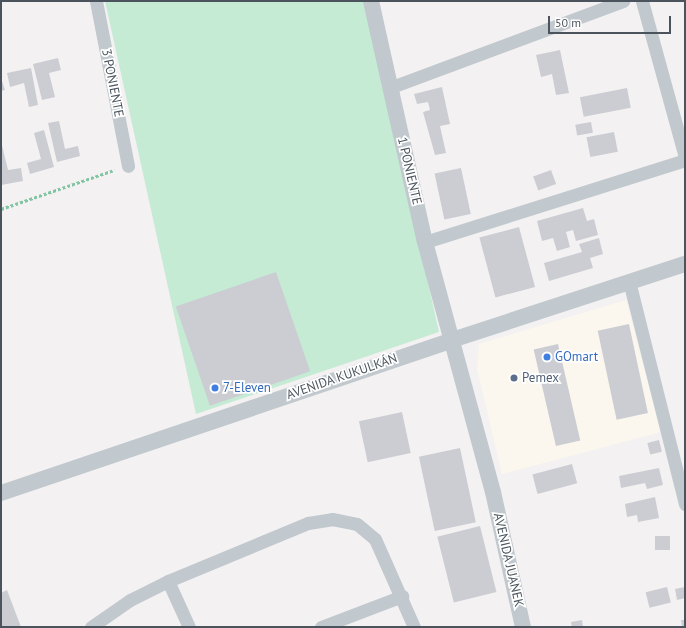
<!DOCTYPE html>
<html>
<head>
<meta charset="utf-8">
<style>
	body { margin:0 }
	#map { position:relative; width:686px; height:628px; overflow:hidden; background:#f3f1f1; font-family:"PT Sans",sans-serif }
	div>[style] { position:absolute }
	.commercial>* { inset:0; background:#fbf7ee }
	.green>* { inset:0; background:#c5ebd4 }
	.building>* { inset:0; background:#cccdd3; transform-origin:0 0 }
	.path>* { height:2.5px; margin-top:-1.25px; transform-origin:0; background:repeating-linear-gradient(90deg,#81c5a4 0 3px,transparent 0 5px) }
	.minor>* { height:13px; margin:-6.5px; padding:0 6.5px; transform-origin:6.5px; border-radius:6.5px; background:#c1c8ce }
	.tertiary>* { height:16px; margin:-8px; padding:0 8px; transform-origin:8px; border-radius:8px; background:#c1c8ce }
	.dots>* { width:11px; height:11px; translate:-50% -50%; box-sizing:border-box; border:2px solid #fff; border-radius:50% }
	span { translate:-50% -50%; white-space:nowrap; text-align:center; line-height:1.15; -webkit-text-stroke:3.5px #fff; paint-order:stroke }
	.street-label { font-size:13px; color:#4b545c }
	.shop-label { font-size:13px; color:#366cbe }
	.left { translate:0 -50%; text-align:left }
	.service-label { font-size:13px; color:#4e5e75 }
	.frame { position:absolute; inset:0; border:2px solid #4b545c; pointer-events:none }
	.scale { position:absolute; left:548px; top:16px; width:123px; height:18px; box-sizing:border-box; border:2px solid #4b545c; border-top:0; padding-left:5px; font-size:12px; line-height:14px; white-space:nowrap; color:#4b545c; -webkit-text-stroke:3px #fff; paint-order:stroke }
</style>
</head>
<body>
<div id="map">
	<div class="commercial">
		<i style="clip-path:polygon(626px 300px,661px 432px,502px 474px,477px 369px,479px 344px)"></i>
	</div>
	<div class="green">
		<i style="clip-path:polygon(105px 1px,365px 1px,439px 332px,196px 414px)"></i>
	</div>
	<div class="building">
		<i style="clip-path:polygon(560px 50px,569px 93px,556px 95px,552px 74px,541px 77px,536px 55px)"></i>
		<i style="clip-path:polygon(58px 58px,61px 70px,49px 73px,55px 97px,42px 100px,33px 64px)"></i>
		<i style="clip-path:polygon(31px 68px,38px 105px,29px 107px,24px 83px,10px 87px,7px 73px)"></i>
		<i style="clip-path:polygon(1px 78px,5px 90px,1px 91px)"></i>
		<i style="clip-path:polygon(442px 87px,450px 124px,440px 126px,446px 153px,435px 155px,423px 112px,430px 110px,428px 102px,417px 104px,414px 94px)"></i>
		<i style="left:627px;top:88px;width:20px;height:48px;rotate:79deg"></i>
		<i style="clip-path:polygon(59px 121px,65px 149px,78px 146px,80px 156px,57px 162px,48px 123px)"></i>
		<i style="left:591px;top:122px;width:11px;height:16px;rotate:80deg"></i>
		<i style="clip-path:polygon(44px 130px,54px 167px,30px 174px,27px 163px,41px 159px,34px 133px)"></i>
		<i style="left:614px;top:132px;width:20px;height:28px;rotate:79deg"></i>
		<i style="clip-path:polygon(1px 141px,8px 170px,21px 168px,23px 181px,1px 185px)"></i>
		<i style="left:461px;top:168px;width:47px;height:27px;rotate:78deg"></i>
		<i style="left:551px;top:170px;width:15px;height:19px;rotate:70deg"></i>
		<i style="clip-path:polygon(583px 208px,587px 221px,594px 219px,598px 235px,576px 241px,573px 230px,566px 232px,570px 247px,557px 251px,553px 238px,542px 241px,537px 221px)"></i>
		<i style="left:519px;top:227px;width:62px;height:41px;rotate:75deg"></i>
		<i style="clip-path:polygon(599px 238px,603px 254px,590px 258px,593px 268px,549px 281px,544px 263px,582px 252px,579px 244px)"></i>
		<i style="left:276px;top:272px;width:105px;height:106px;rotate:71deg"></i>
		<i style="left:629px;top:324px;width:91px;height:32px;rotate:78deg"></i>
		<i style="left:558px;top:344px;width:99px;height:25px;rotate:77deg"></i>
		<i style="left:402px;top:412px;width:42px;height:44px;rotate:78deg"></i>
		<i style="left:659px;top:440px;width:12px;height:12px;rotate:76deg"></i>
		<i style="left:460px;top:448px;width:76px;height:42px;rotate:78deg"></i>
		<i style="left:572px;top:464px;width:20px;height:41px;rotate:75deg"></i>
		<i style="clip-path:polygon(659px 468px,663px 485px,647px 489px,645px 483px,621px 488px,619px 476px)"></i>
		<i style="clip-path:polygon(655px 497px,659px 518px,638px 522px,637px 515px,627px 517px,625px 504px)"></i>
		<i style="left:480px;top:526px;width:68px;height:44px;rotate:76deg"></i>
		<i style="left:655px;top:536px;width:15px;height:14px"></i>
		<i style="left:667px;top:587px;width:16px;height:22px;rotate:76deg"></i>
		<i style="clip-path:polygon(685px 587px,685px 598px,677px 600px,675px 589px)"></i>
		<i style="clip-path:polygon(7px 590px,21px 627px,1px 627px,1px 593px)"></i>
		<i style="clip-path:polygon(582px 620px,583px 627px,572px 627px,571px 622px)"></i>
		<i style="clip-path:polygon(681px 620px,685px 620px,685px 627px,682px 627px)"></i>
	</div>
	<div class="path">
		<i style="left:1px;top:209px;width:120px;rotate:-19deg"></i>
	</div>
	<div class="minor">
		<i style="left:96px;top:1px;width:168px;rotate:79deg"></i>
		<i style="left:642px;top:1px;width:162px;rotate:74.6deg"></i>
		<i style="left:389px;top:88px;width:250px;rotate:-20.4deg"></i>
		<i style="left:425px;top:242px;width:273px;rotate:-17.5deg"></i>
		<i style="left:629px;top:281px;width:230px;rotate:75.9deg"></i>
		<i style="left:168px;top:581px;width:51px;rotate:65.5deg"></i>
		<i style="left:91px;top:627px;width:47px;rotate:-34.7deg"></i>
		<i style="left:130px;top:600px;width:42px;rotate:-26.6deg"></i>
		<i style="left:168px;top:581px;width:152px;rotate:-22.5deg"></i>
		<i style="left:308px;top:523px;width:24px;rotate:-9deg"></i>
		<i style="left:332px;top:519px;width:25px;rotate:11deg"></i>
		<i style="left:357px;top:524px;width:23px;rotate:40deg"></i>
		<i style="left:375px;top:539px;width:96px;rotate:66.1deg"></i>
		<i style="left:321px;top:627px;width:87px;rotate:-20.9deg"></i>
	</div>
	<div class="tertiary">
		<i style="left:371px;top:1px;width:247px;rotate:77.4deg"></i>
		<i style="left:425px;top:242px;width:259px;rotate:74.8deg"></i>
		<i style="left:493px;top:492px;width:138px;rotate:77.5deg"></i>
		<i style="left:1px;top:493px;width:476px;rotate:-18.7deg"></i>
		<i style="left:452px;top:340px;width:245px;rotate:-18.1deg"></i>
	</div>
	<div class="dots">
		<i style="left:547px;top:357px;background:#3f7fe0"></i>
		<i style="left:514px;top:378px;background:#5c6f8a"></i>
		<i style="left:215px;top:388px;background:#3f7fe0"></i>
	</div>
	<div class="street-label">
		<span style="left:112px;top:83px;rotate:79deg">3 PONIENTE</span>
		<span style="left:409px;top:171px;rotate:77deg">1 PONIENTE</span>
		<span style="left:342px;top:377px;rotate:-19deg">AVENIDA KUKULKÁN</span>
		<span style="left:508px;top:560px;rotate:77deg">AVENIDA JUANEK</span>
	</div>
	<div class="shop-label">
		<span class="left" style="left:555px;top:357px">GOmart</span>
		<span class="left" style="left:223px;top:388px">7-Eleven</span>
	</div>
	<div class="service-label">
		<span class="left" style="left:522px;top:378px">Pemex</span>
	</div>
	<div class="frame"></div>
	<div class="scale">50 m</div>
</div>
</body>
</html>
